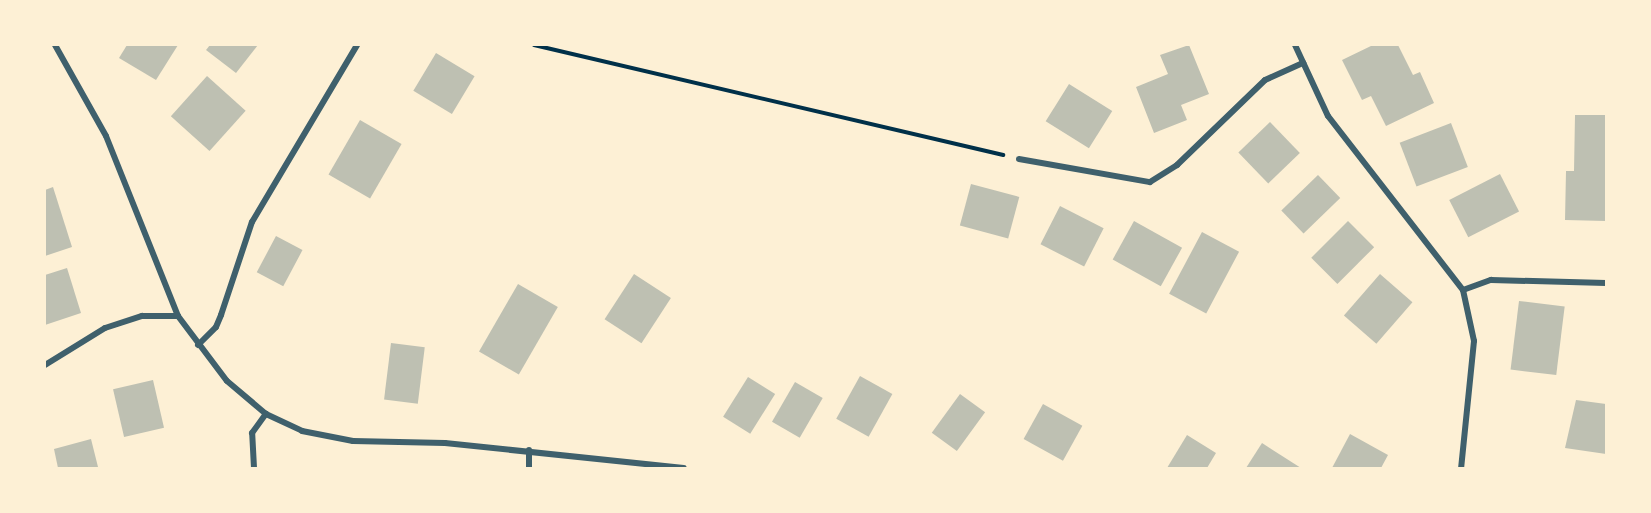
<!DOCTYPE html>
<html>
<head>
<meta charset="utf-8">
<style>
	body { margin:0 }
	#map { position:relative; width:1651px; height:513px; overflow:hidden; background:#fdf0d5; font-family:"Sofia Sans Condensed",sans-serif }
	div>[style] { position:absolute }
	.building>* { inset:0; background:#bec0b2; transform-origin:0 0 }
	.path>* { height:4px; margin:-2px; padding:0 2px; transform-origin:2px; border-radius:2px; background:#003049 }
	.minor>* { height:6px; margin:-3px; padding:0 3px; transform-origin:3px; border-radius:3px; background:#3f606c }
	span { translate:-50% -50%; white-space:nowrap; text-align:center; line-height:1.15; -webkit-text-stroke:4.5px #fdf0d5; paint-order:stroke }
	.frame { position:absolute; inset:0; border:46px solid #fdf0d5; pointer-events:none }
</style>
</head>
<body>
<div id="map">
	<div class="building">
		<i style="clip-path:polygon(127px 45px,178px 45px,156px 80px,119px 58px)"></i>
		<i style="clip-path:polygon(210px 45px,258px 45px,236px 73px,206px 50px)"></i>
		<i style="clip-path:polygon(1189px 45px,1209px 94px,1181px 105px,1187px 120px,1154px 133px,1136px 87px,1168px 74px,1160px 55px)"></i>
		<i style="clip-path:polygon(1373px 45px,1398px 45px,1413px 75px,1420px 72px,1434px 103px,1386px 126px,1371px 96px,1362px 100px,1342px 60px)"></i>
		<i style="left:436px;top:53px;width:45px;height:44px;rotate:31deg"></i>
		<i style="left:207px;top:76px;width:52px;height:54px;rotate:42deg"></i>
		<i style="left:1069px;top:84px;width:51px;height:44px;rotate:32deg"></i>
		<i style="clip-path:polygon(1575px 115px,1606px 115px,1606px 221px,1565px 220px,1566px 171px,1574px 171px)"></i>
		<i style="left:360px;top:120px;width:48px;height:63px;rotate:30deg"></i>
		<i style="left:1270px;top:122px;width:43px;height:44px;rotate:46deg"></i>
		<i style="left:1451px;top:123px;width:47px;height:55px;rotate:69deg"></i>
		<i style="left:1500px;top:174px;width:42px;height:57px;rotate:63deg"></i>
		<i style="left:1318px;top:175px;width:32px;height:51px;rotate:46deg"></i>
		<i style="left:971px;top:184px;width:50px;height:43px;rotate:15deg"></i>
		<i style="clip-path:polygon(53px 187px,72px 247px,45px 256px,45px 190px)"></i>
		<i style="left:1060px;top:206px;width:49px;height:43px;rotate:27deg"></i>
		<i style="left:1134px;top:221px;width:55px;height:44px;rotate:29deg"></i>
		<i style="left:1348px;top:221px;width:37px;height:52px;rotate:45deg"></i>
		<i style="left:1202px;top:232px;width:42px;height:70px;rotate:28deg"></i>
		<i style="left:276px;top:236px;width:30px;height:41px;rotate:28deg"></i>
		<i style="clip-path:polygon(67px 268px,81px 313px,45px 325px,45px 275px)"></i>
		<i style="left:634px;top:274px;width:44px;height:54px;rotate:33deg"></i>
		<i style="left:1380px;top:274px;width:43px;height:55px;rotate:41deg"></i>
		<i style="left:518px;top:284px;width:46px;height:78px;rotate:30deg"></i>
		<i style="left:1519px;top:301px;width:46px;height:69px;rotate:7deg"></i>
		<i style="left:391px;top:343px;width:34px;height:57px;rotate:7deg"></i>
		<i style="left:860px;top:376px;width:37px;height:49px;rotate:29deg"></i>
		<i style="left:748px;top:377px;width:32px;height:47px;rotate:32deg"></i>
		<i style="left:153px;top:380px;width:49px;height:41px;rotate:77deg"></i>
		<i style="left:795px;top:382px;width:32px;height:46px;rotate:30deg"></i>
		<i style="left:960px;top:394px;width:31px;height:48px;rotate:36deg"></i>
		<i style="clip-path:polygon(1576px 400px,1606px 404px,1606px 454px,1565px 448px)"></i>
		<i style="left:1043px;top:404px;width:45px;height:40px;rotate:29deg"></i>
		<i style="clip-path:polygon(1350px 434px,1388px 455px,1381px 468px,1332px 468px)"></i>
		<i style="clip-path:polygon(1187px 435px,1216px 453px,1207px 468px,1167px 468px)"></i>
		<i style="clip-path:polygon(91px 439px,98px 467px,58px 468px,54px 449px)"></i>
		<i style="clip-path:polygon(1262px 443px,1301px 468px,1246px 468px)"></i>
	</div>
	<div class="path">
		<i style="left:534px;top:45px;width:482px;rotate:13.2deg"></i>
	</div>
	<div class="minor">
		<i style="left:55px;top:45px;width:104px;rotate:60.7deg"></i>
		<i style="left:106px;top:136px;width:194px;rotate:68.2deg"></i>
		<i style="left:178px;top:316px;width:81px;rotate:53deg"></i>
		<i style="left:227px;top:381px;width:51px;rotate:40.2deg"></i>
		<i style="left:266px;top:414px;width:40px;rotate:25deg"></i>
		<i style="left:302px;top:431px;width:52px;rotate:11.1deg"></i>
		<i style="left:353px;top:441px;width:92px;rotate:1.2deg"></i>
		<i style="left:445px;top:443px;width:240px;rotate:6deg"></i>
		<i style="left:1295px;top:45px;width:78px;rotate:65.1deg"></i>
		<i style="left:1328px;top:116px;width:220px;rotate:52.2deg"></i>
		<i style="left:1463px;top:290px;width:52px;rotate:77.8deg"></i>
		<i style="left:1474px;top:341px;width:128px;rotate:95.8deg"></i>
		<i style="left:1019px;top:159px;width:133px;rotate:10deg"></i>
		<i style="left:1150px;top:182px;width:32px;rotate:-32deg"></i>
		<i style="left:1177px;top:165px;width:122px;rotate:-44deg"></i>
		<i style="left:1265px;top:80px;width:42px;rotate:-24.1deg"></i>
		<i style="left:1463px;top:290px;width:30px;rotate:-20deg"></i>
		<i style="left:1491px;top:280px;width:115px;rotate:1.5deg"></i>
		<i style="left:198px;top:345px;width:25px;rotate:-45deg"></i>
		<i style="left:216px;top:327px;width:13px;rotate:-67deg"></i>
		<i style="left:221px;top:315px;width:98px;rotate:-71.6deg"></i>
		<i style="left:252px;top:222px;width:206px;rotate:-59.3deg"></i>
		<i style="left:45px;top:365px;width:70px;rotate:-31.7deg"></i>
		<i style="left:105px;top:328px;width:39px;rotate:-18deg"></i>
		<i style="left:142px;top:316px;width:36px"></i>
		<i style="left:529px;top:450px;width:18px;rotate:90deg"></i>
		<i style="left:254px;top:468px;width:35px;rotate:-93deg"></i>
		<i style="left:252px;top:433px;width:24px;rotate:-54deg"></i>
	</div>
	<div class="frame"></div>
</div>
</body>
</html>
